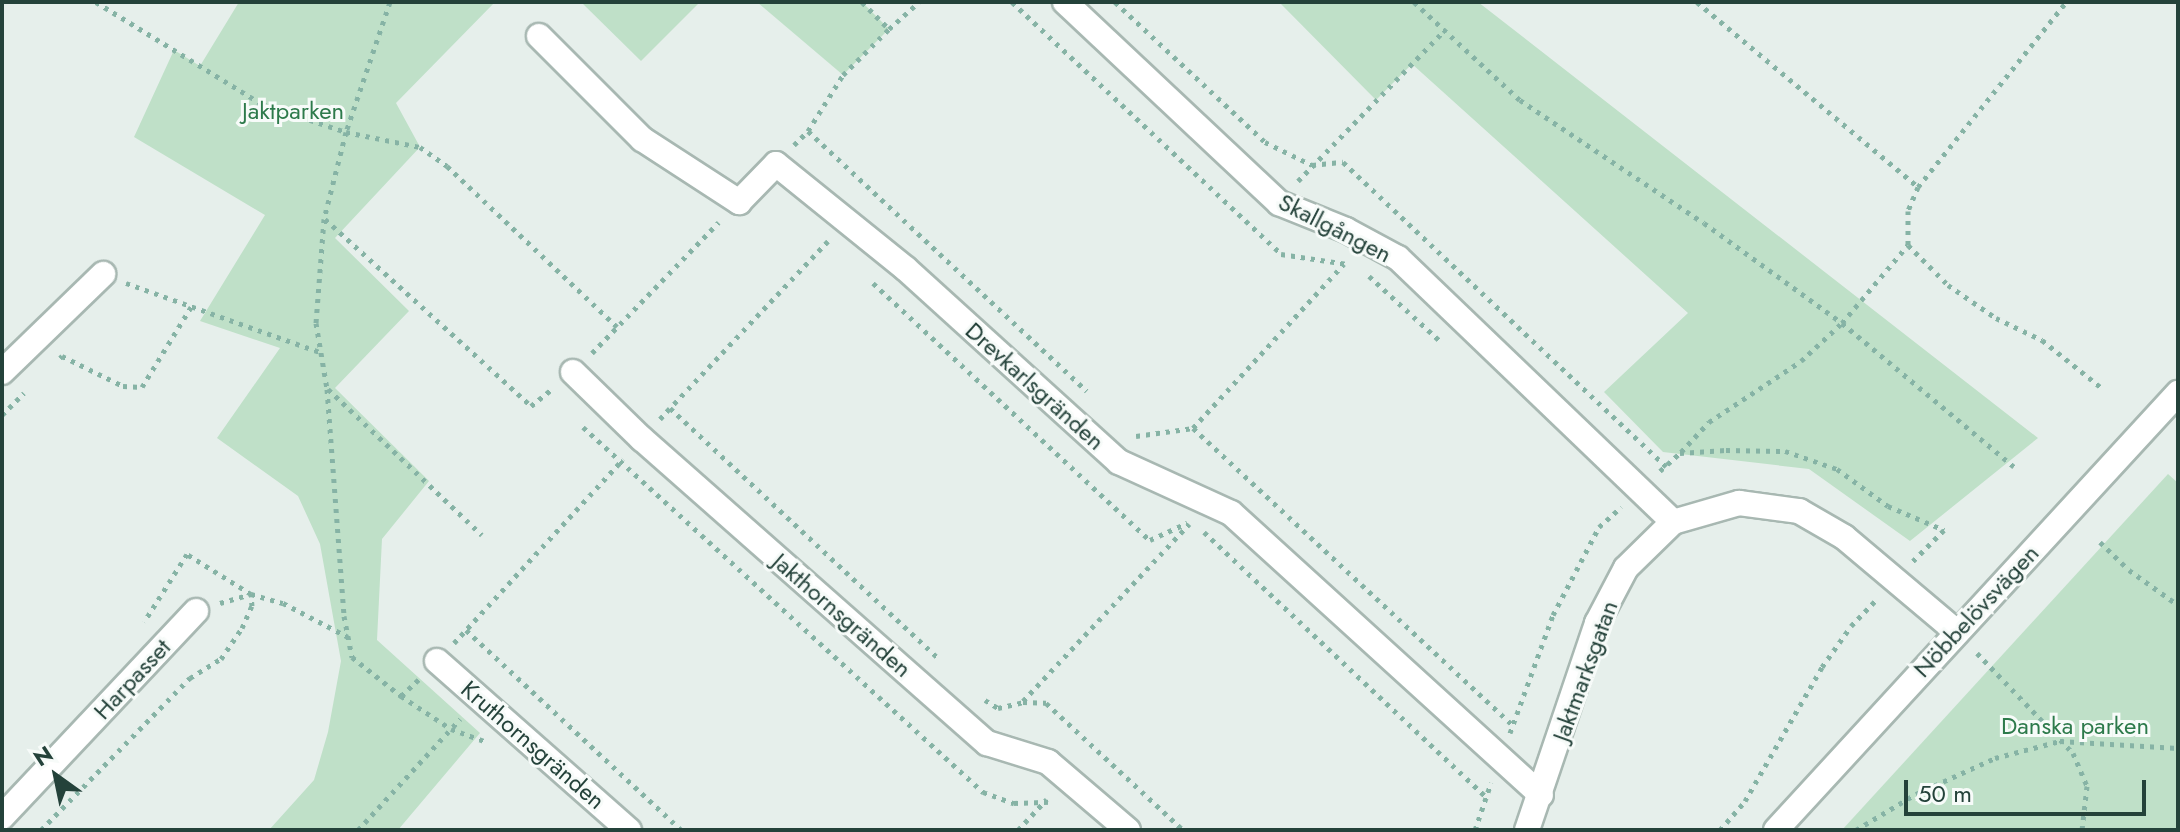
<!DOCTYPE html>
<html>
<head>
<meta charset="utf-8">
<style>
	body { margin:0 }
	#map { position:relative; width:2180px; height:832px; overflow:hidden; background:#e6efeb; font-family:Jost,sans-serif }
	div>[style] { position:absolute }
	.green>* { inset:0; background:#bfe0c8 }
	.path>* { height:5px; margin-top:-2.5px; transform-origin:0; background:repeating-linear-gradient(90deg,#86b3a5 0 4px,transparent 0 10px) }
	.roads { filter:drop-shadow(2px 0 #a8b8b2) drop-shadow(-2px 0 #a8b8b2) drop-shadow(0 2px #a8b8b2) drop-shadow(0 -2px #a8b8b2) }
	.minor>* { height:24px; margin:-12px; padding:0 12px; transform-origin:12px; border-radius:12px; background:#fff }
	span { translate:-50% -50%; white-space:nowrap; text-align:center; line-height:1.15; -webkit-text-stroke:6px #f7fbf9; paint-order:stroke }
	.park-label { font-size:24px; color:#2d7a4b }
	.street-label { font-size:24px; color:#24423a }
	.frame { position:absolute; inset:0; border:4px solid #24423a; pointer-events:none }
	.north { position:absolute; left:16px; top:736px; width:80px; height:80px; -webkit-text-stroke:6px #f7fbf9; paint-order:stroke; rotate:327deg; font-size:22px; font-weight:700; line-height:32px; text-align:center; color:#24423a }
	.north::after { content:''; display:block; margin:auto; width:28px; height:36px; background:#24423a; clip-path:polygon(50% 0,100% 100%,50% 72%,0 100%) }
	.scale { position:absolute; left:1904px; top:780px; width:242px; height:36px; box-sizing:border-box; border:4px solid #24423a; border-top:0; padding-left:10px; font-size:24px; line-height:28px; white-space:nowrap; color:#24423a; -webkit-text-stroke:6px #f7fbf9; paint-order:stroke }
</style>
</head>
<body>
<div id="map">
	<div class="green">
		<i style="clip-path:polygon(239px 2px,495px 2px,396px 103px,420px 147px,335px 238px,409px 311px,335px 388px,429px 481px,382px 539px,377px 640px,480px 733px,398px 830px,269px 830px,314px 780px,328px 732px,341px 661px,320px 544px,298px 496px,217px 438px,280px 348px,200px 321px,265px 215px,134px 137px,174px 50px,200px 66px)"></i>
		<i style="clip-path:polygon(581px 2px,700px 2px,641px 61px)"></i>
		<i style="clip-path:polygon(757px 2px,862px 2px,889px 29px,843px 75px)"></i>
		<i style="clip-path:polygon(1279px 2px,1478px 2px,2038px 438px,1910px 541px,1809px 469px,1663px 452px,1604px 392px,1688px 313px,1412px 64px,1376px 100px)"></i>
		<i style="clip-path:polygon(2168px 474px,2178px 483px,2178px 830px,1842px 830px)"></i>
	</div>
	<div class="path">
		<i style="left:96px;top:2px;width:195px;rotate:31.6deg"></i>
		<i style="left:262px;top:104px;width:89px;rotate:18.4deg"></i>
		<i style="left:346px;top:132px;width:76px;rotate:11.5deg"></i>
		<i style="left:420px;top:147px;width:33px;rotate:35deg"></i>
		<i style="left:447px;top:166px;width:234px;rotate:43.4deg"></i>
		<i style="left:390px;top:2px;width:137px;rotate:108.7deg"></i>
		<i style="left:346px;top:132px;width:90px;rotate:104.2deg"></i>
		<i style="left:324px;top:219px;width:104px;rotate:94.4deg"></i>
		<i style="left:316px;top:323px;width:67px;rotate:80.5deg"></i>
		<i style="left:327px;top:389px;width:228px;rotate:85.7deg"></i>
		<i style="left:344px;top:616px;width:42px;rotate:79deg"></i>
		<i style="left:352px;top:657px;width:63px;rotate:38.5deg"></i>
		<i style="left:401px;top:696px;width:25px;rotate:-43deg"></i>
		<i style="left:862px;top:2px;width:38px;rotate:45deg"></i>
		<i style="left:889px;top:29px;width:40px;rotate:-42deg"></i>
		<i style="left:1012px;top:2px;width:369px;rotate:43.1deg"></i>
		<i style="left:1281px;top:254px;width:67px;rotate:8.6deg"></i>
		<i style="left:1115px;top:2px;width:205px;rotate:43deg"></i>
		<i style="left:1265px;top:142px;width:52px;rotate:26.1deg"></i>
		<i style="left:1312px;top:165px;width:31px;rotate:-6deg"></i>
		<i style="left:1343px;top:162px;width:444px;rotate:43.3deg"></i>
		<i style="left:1414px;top:2px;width:144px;rotate:42.8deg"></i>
		<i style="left:1520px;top:100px;width:221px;rotate:33.8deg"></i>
		<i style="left:1704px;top:223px;width:170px;rotate:35.9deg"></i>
		<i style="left:1842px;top:323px;width:224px;rotate:39.9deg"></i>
		<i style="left:1697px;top:2px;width:288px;rotate:39.9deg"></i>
		<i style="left:1918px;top:187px;width:26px;rotate:113deg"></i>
		<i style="left:1908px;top:211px;width:34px;rotate:90deg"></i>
		<i style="left:1908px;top:245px;width:57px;rotate:45deg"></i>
		<i style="left:1948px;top:285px;width:58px;rotate:34.5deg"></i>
		<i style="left:1996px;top:318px;width:51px;rotate:25.6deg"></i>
		<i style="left:2042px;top:340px;width:78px;rotate:38.8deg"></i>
		<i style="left:808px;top:131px;width:381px;rotate:43deg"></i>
		<i style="left:794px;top:145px;width:20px;rotate:-45deg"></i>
		<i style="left:808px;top:131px;width:66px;rotate:-58deg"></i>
		<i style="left:843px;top:75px;width:65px;rotate:-45deg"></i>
		<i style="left:1298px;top:181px;width:211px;rotate:-45.8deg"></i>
		<i style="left:1918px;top:187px;width:237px;rotate:-51.3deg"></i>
		<i style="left:325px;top:219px;width:278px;rotate:42.2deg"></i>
		<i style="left:531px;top:406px;width:27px;rotate:-39deg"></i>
		<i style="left:828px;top:241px;width:230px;rotate:133.4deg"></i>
		<i style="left:670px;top:408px;width:368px;rotate:43deg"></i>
		<i style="left:1369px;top:276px;width:98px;rotate:42.5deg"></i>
		<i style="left:126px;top:283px;width:206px;rotate:19.6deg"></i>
		<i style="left:873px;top:283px;width:378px;rotate:42.9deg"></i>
		<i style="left:1150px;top:540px;width:41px;rotate:-24.7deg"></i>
		<i style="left:592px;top:353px;width:182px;rotate:-45.9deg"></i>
		<i style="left:60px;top:358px;width:3px;rotate:-45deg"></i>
		<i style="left:62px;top:356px;width:68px;rotate:26.2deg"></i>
		<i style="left:123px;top:386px;width:19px;rotate:3deg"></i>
		<i style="left:142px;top:387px;width:94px;rotate:-58.5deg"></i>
		<i style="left:328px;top:389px;width:212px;rotate:43.5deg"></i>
		<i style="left:2px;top:415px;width:31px;rotate:-45deg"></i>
		<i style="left:660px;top:419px;width:15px;rotate:-48deg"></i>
		<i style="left:583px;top:427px;width:542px;rotate:42.38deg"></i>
		<i style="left:983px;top:792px;width:33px;rotate:20deg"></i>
		<i style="left:1014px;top:803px;width:36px;rotate:-2deg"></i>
		<i style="left:1193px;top:428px;width:223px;rotate:-47.4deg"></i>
		<i style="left:1136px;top:436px;width:58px;rotate:-8deg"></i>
		<i style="left:1193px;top:428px;width:437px;rotate:42.9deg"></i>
		<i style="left:1681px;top:452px;width:41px;rotate:-47deg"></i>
		<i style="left:1709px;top:422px;width:110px;rotate:-33.5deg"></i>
		<i style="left:1801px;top:361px;width:56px;rotate:-42.8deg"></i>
		<i style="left:1842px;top:323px;width:102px;rotate:-49.8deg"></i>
		<i style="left:1660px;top:471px;width:27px;rotate:-42deg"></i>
		<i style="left:1680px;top:453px;width:46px;rotate:-3.7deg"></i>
		<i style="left:1726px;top:450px;width:59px;rotate:1deg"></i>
		<i style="left:1785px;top:451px;width:55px;rotate:19.1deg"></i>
		<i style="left:1837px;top:469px;width:63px;rotate:36deg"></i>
		<i style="left:1888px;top:506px;width:61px;rotate:23.2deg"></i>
		<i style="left:1944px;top:530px;width:44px;rotate:135deg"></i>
		<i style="left:1204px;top:532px;width:387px;rotate:43.2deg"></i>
		<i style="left:2100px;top:542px;width:40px;rotate:44deg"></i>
		<i style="left:2129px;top:570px;width:60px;rotate:35.5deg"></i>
		<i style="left:220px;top:603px;width:32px;rotate:-16deg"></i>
		<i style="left:251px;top:594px;width:33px;rotate:16deg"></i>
		<i style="left:283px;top:603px;width:73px;rotate:27.6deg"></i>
		<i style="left:466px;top:630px;width:294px;rotate:42.9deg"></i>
		<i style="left:454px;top:643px;width:250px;rotate:-47.4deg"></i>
		<i style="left:1977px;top:653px;width:139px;rotate:46.2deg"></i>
		<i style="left:2073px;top:753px;width:36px;rotate:67deg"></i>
		<i style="left:2087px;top:786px;width:44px;rotate:96.5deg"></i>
		<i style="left:401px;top:696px;width:60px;rotate:33.4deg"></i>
		<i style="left:451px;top:729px;width:35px;rotate:20deg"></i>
		<i style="left:985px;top:700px;width:15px;rotate:32deg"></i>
		<i style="left:998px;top:708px;width:26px;rotate:-13deg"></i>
		<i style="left:1023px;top:702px;width:23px;rotate:2deg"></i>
		<i style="left:1046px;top:703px;width:187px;rotate:42.8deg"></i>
		<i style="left:1023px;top:701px;width:243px;rotate:-46.8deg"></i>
		<i style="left:1510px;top:733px;width:126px;rotate:-70deg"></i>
		<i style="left:1553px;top:615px;width:99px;rotate:-62.4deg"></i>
		<i style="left:1599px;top:527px;width:30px;rotate:-42deg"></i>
		<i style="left:41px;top:830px;width:213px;rotate:-45.6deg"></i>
		<i style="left:190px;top:678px;width:36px;rotate:-32deg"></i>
		<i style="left:221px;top:659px;width:37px;rotate:-56deg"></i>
		<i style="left:242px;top:628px;width:24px;rotate:-66deg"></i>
		<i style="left:252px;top:606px;width:12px;rotate:-95deg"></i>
		<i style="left:251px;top:594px;width:75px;rotate:-148deg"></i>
		<i style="left:187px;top:554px;width:80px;rotate:122.3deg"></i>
		<i style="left:358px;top:830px;width:151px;rotate:-47.4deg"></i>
		<i style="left:1018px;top:830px;width:42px;rotate:-46.9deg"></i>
		<i style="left:1475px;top:830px;width:50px;rotate:-71.2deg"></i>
		<i style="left:1720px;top:830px;width:38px;rotate:-49deg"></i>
		<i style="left:1745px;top:801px;width:155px;rotate:-60.1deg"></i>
		<i style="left:1822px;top:667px;width:50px;rotate:-54.7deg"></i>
		<i style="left:1851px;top:626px;width:36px;rotate:-46deg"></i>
		<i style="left:1856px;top:830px;width:70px;rotate:-31deg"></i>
		<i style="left:1916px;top:794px;width:87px;rotate:-24.5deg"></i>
		<i style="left:1995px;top:758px;width:67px;rotate:-14.7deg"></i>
		<i style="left:2060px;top:741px;width:118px;rotate:3.4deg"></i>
	</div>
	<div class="roads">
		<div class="minor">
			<i style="left:1065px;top:2px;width:294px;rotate:43.2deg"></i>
			<i style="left:1279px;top:203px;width:72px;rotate:21.9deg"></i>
			<i style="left:1346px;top:230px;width:59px;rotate:28.3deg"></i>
			<i style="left:1398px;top:258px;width:381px;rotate:43.8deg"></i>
			<i style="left:539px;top:36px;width:146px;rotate:45deg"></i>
			<i style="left:642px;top:139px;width:116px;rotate:33deg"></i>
			<i style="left:739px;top:202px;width:53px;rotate:-45.8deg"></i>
			<i style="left:776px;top:164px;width:167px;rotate:38.9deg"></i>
			<i style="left:906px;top:269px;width:287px;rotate:42.2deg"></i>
			<i style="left:1119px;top:462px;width:123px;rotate:24.5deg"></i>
			<i style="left:1231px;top:513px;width:419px;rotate:42.3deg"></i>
			<i style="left:2px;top:372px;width:141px;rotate:-44.1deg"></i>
			<i style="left:573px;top:372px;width:96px;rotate:44.2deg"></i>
			<i style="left:642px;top:439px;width:460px;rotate:41.4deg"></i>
			<i style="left:987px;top:743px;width:64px;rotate:17.3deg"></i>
			<i style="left:1048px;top:762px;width:105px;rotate:40.4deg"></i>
			<i style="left:437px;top:661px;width:256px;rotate:41.4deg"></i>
			<i style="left:2px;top:817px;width:283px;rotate:-46.7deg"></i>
			<i style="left:1527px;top:830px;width:219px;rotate:-71.3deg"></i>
			<i style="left:1597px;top:623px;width:62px;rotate:-62.2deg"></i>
			<i style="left:1626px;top:568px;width:66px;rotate:-44.4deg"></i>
			<i style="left:1673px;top:522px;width:69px;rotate:-16.1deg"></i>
			<i style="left:1739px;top:503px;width:61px;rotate:7.6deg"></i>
			<i style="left:1799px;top:511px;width:52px;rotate:30deg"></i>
			<i style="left:1844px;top:537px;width:148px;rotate:40.1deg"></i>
			<i style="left:1776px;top:830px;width:594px;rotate:-47.39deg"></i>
		</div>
	</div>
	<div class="park-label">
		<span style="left:293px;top:111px">Jaktparken</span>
		<span style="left:2075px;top:726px">Danska parken</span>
	</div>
	<div class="street-label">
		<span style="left:1335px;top:228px;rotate:27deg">Skallgången</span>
		<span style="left:1035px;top:386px;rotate:42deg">Drevkarlsgränden</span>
		<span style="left:1976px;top:611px;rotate:-47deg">Nöbbelövsvägen</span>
		<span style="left:842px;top:615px;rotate:41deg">Jakthornsgränden</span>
		<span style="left:1585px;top:671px;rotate:-70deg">Jaktmarksgatan</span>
		<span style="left:132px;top:679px;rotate:-47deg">Harpasset</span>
		<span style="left:533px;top:745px;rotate:41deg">Kruthornsgränden</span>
	</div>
	<div class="frame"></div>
	<div class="north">N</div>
	<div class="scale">50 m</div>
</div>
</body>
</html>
